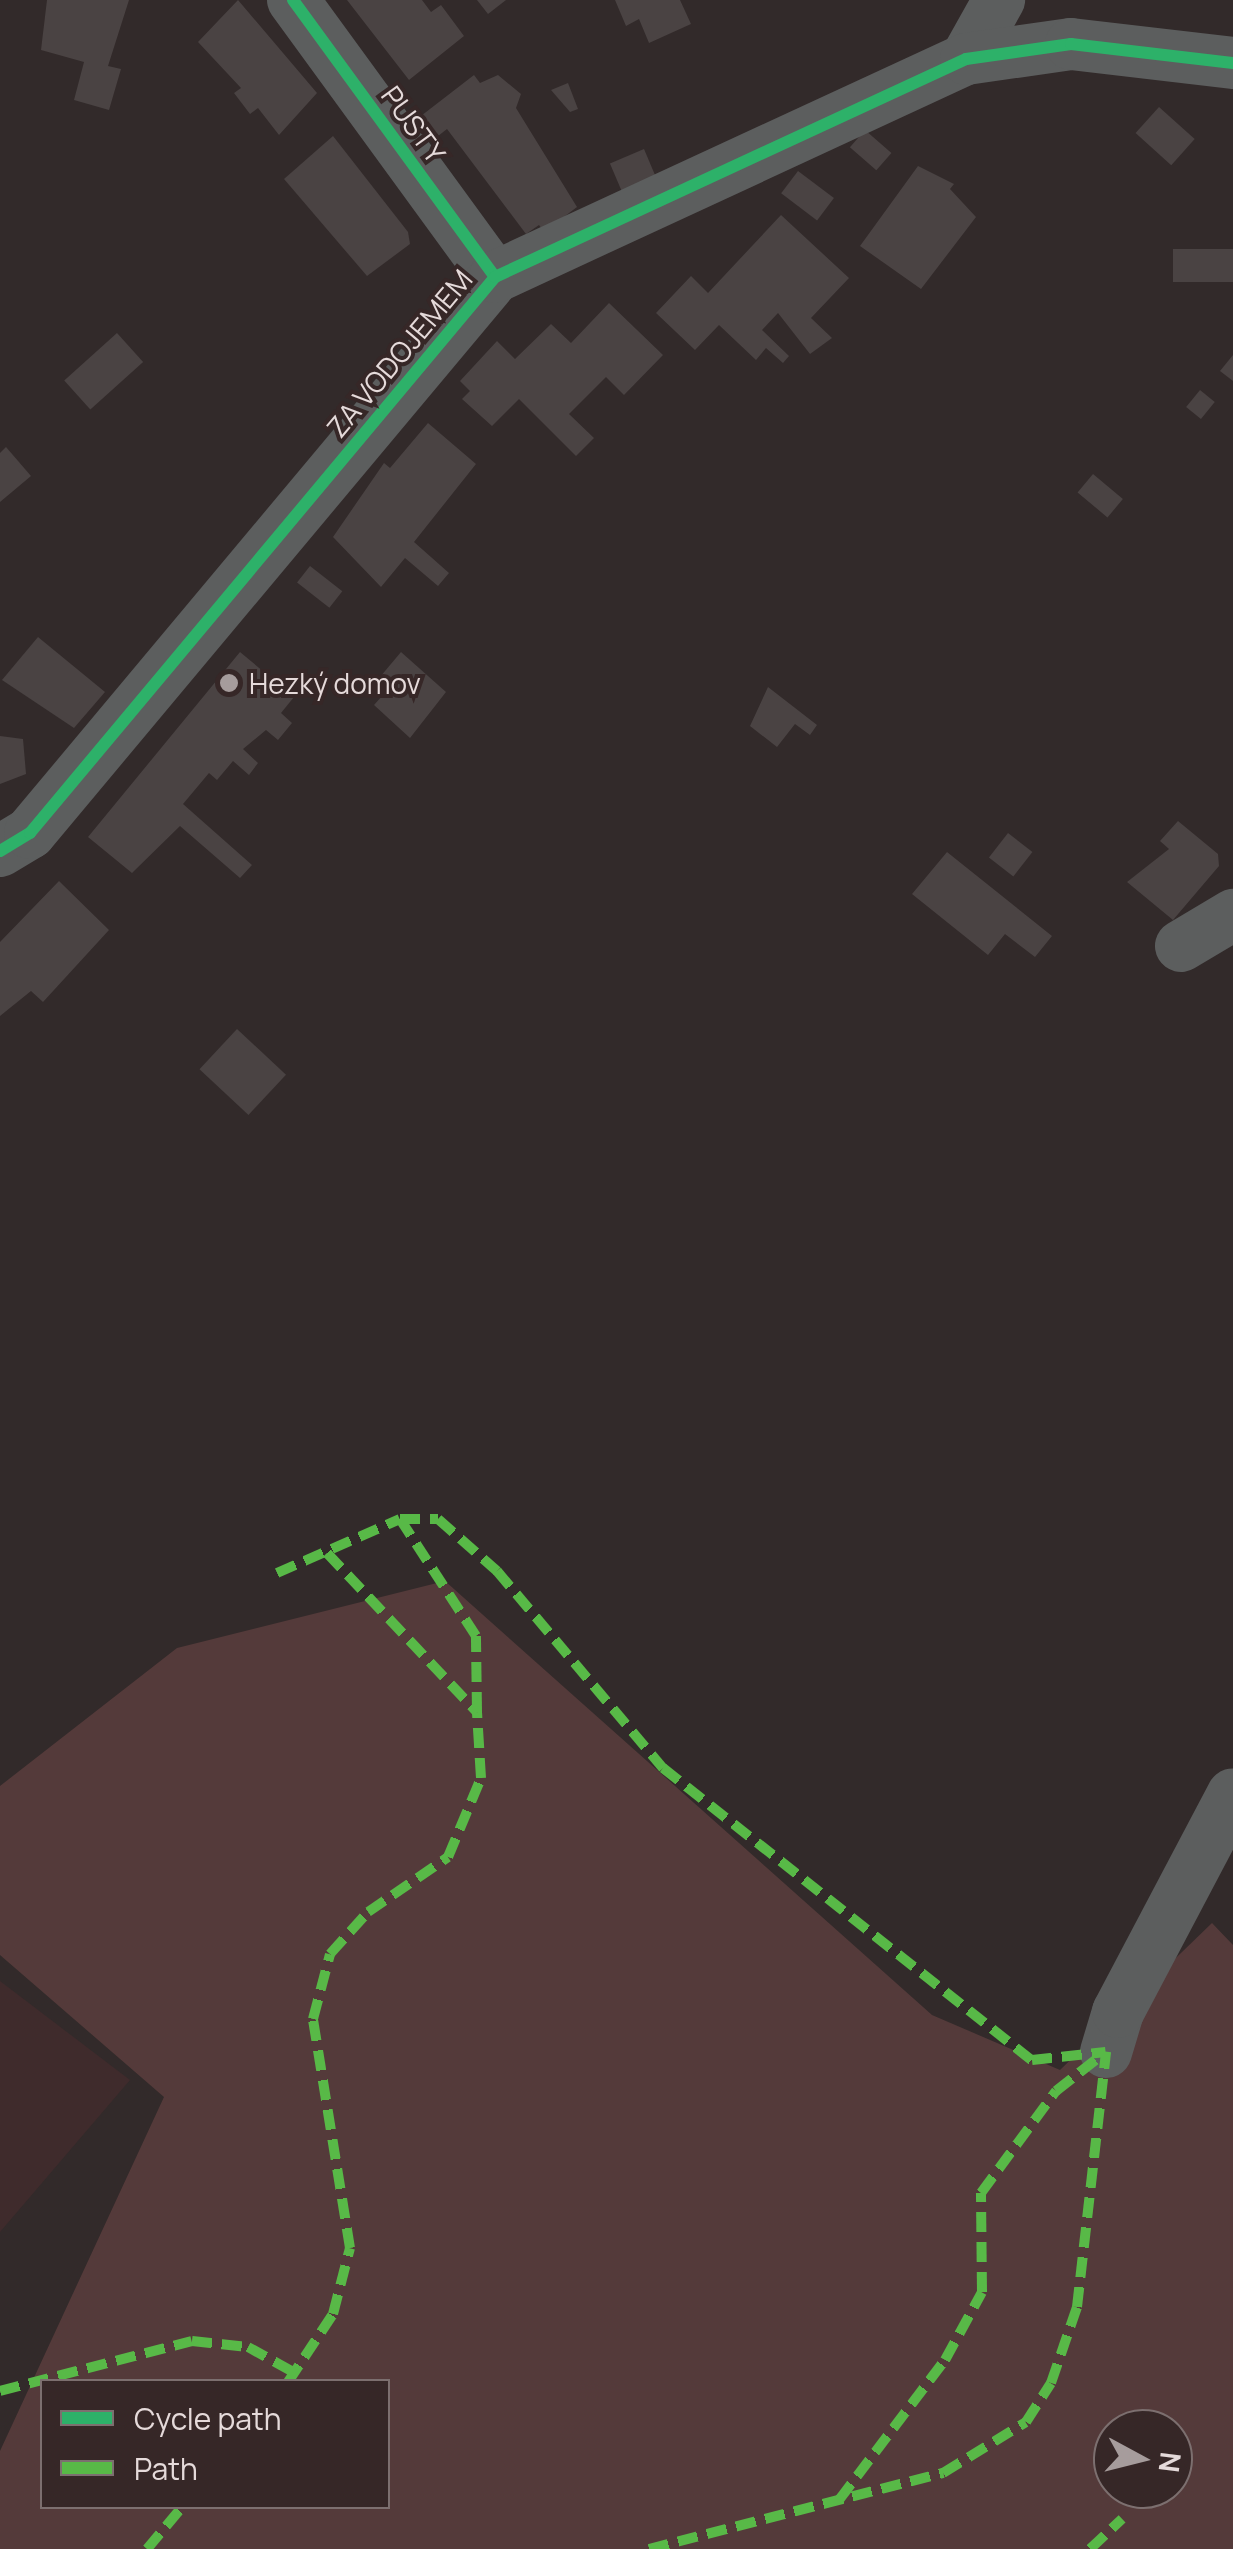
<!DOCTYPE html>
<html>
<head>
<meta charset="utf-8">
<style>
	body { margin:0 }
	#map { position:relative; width:1233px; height:2549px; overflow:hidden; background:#322a2a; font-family:Manrope,sans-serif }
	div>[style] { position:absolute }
	.built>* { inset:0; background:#3f2b2c }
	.green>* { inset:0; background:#543a3a }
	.building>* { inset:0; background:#4a4343; transform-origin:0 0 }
	.minor>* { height:52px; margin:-26px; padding:0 26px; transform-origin:26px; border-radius:26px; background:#5c5e5e }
	.quiet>* { height:10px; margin-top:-5px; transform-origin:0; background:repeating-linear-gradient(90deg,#58b947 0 20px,transparent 0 30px) }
	.cycleway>* { height:12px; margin:-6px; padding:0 6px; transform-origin:6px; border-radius:6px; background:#2db169 }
	.dots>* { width:28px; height:28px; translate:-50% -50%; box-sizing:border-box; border:5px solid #362727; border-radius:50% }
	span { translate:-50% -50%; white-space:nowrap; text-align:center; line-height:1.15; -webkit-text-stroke:8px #362727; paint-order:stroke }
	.street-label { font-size:28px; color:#e5dada }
	.poi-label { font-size:28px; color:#e5dada }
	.left { translate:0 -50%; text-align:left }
	.legend { position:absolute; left:40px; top:2379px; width:350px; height:130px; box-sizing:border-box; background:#362727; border:2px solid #7c6f6f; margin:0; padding:12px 18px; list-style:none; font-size:30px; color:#e5dada }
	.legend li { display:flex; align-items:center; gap:20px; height:50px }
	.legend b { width:50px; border:2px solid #7c6f6f }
	.north { position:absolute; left:1093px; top:2409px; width:100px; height:100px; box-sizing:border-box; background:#362727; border:2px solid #7c6f6f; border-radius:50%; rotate:97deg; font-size:28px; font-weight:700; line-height:40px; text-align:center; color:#e5dada }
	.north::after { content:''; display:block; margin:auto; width:35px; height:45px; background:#a69c9c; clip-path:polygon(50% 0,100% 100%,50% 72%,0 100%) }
</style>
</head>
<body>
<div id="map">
	<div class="built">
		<i style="clip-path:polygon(0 1981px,130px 2080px,0 2232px)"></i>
	</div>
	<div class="green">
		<i style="clip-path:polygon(evenodd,445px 1581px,932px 2015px,1060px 2070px,1212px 1923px,1233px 1945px,1233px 2549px,0 2549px,0 2451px,164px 2097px,0 1955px,0 1786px,177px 1648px,445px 1581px,42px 2382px,388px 2382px,388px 2506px,42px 2506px,42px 2382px,445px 1581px,1113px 2429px,1173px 2429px,1173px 2489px,1113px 2489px,1113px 2429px)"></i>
	</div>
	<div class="building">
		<i style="clip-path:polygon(47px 0,129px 0,108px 66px,121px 69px,109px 110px,74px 100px,84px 62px,41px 50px)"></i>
		<i style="clip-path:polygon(238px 0,317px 93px,279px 135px,258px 108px,250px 114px,234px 93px,241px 88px,198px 42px)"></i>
		<i style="clip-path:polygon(347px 0,422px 0,431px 12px,441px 5px,464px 36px,409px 80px)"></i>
		<i style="clip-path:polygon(477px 0,506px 0,488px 14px)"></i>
		<i style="clip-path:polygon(615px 0,680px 0,691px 24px,649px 43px,639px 19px,626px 26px)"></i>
		<i style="clip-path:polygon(474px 75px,480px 83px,498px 75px,521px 94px,516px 108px,577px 207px,544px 232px,539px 225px,526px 234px,447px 129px,433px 140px,417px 119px)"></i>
		<i style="clip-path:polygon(568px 83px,578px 109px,570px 112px,551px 90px)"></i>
		<i style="left:1159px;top:107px;width:48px;height:35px;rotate:42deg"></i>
		<i style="left:865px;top:130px;width:35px;height:23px;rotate:41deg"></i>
		<i style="clip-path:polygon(333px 136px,408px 232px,410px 244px,367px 276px,284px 179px)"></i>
		<i style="left:644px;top:149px;width:33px;height:37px;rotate:67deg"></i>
		<i style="clip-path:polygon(918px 166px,954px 184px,950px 189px,976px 217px,921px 289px,860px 246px)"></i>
		<i style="left:798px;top:171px;width:45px;height:28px;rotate:37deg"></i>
		<i style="clip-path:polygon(781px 215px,849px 278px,811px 318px,832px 338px,810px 354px,778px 313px,762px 330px,789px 356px,783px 363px,766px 348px,756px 360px,719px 325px,695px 350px,656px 313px,691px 276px,708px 293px)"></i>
		<i style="left:1233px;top:249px;width:33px;height:60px;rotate:90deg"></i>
		<i style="clip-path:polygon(609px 303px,663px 355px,624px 395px,606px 377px,569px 414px,594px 438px,576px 456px,519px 399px,492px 426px,462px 399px,470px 391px,460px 381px,497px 341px,515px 359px,551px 324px,571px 343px)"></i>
		<i style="left:117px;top:333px;width:39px;height:71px;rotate:48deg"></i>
		<i style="clip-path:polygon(1233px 355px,1233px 381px,1220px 371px)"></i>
		<i style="left:1200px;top:390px;width:19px;height:22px;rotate:39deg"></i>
		<i style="clip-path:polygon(428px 423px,476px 464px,414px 542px,449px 573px,438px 586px,405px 558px,381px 587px,333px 537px,384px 463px,390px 468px)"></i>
		<i style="clip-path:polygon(6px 447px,31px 476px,0 502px,0 453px)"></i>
		<i style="left:1093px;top:474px;width:39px;height:24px;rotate:40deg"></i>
		<i style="left:310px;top:566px;width:41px;height:21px;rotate:38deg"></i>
		<i style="clip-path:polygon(38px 637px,105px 692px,74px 728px,2px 680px)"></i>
		<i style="clip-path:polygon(240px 652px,294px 697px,281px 713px,292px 723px,278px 740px,266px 730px,243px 749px,258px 763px,249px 775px,233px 761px,217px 780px,209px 773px,183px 804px,252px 865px,240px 878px,180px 826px,132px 873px,88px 837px)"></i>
		<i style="clip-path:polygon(401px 652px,446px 692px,410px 738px,374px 705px,391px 686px,380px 677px)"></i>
		<i style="clip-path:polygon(768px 687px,817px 725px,810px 735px,795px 724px,777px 747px,750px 726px)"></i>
		<i style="clip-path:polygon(0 736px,23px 739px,26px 774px,0 784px)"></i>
		<i style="clip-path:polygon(1178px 821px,1218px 854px,1219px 866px,1173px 920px,1127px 882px,1169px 849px,1160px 841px)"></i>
		<i style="left:1008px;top:833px;width:31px;height:31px;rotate:38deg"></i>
		<i style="clip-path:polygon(947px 852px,1052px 936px,1035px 957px,1005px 934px,988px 955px,912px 894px)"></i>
		<i style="clip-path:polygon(59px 881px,109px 930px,43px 1002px,31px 991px,0 1016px,0 942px)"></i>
		<i style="left:237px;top:1029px;width:67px;height:55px;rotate:43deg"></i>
	</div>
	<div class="minor">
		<i style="left:293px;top:0;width:343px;rotate:53.9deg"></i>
		<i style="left:966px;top:59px;width:68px;rotate:-60.8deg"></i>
		<i style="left:0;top:851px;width:35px;rotate:-31deg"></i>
		<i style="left:30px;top:833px;width:725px;rotate:-50.09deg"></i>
		<i style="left:495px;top:277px;width:519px;rotate:-24.84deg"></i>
		<i style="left:966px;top:59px;width:106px;rotate:-8.1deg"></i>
		<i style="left:1071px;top:44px;width:163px;rotate:6.7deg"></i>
		<i style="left:1181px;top:946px;width:61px;rotate:-30.8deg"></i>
		<i style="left:1106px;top:2052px;width:42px;rotate:-73.3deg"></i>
		<i style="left:1118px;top:2012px;width:246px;rotate:-62.2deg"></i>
	</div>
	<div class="quiet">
		<i style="left:327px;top:1553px;width:219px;rotate:46.7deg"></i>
		<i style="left:477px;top:1712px;width:76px;rotate:-90.8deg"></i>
		<i style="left:476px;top:1636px;width:140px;rotate:-123deg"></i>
		<i style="left:277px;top:1573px;width:134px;rotate:-23.7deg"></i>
		<i style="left:400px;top:1519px;width:38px"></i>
		<i style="left:438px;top:1519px;width:79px;rotate:41.4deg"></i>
		<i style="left:497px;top:1571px;width:258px;rotate:49.9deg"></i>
		<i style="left:663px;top:1768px;width:471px;rotate:38.4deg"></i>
		<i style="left:1032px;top:2060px;width:74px;rotate:-6.2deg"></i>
		<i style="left:288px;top:2382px;width:82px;rotate:-56.5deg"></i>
		<i style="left:333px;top:2314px;width:68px;rotate:-75.6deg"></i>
		<i style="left:350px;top:2248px;width:232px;rotate:-99.2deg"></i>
		<i style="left:313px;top:2019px;width:67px;rotate:-75.3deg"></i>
		<i style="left:330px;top:1954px;width:57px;rotate:-47.9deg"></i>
		<i style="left:368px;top:1912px;width:97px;rotate:-34.5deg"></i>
		<i style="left:448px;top:1857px;width:86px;rotate:-67.3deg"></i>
		<i style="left:481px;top:1778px;width:66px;rotate:-93.5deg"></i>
		<i style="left:0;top:2391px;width:198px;rotate:-14.6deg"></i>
		<i style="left:192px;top:2341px;width:56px;rotate:6.1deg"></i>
		<i style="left:248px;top:2347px;width:54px;rotate:29deg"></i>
		<i style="left:839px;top:2500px;width:176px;rotate:-52.9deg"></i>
		<i style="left:945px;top:2360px;width:77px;rotate:-61.4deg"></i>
		<i style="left:982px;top:2292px;width:99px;rotate:-90.6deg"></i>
		<i style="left:981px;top:2193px;width:127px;rotate:-53.7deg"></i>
		<i style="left:1056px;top:2091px;width:53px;rotate:-38.2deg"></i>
		<i style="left:147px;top:2549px;width:56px;rotate:-50.1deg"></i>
		<i style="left:649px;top:2549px;width:304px;rotate:-14.5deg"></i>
		<i style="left:943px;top:2473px;width:97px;rotate:-31.6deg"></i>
		<i style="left:1026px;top:2422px;width:46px;rotate:-57.3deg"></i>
		<i style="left:1051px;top:2383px;width:80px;rotate:-71.1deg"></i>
		<i style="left:1077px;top:2307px;width:257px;rotate:-83.5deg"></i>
		<i style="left:1090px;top:2549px;width:44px;rotate:-43.2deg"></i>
	</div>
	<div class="cycleway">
		<i style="left:293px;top:0;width:343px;rotate:53.9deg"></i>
		<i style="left:0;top:851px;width:35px;rotate:-31deg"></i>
		<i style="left:30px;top:833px;width:725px;rotate:-50.09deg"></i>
		<i style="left:495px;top:277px;width:519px;rotate:-24.84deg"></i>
		<i style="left:966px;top:59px;width:106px;rotate:-8.1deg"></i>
		<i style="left:1071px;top:44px;width:163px;rotate:6.7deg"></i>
	</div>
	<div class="dots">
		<i style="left:229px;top:683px;background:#a69c9c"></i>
	</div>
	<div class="street-label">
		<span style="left:414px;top:124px;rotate:54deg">PUSTY</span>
		<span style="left:399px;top:353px;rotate:-50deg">ZA VODOJEMEM</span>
	</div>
	<div class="poi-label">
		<span class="left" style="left:249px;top:683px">Hezký domov</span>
	</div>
	<ul class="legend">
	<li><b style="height:12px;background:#2db169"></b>Cycle path</li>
	<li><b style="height:12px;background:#58b947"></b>Path</li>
	</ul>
	<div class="north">N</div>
</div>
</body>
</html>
